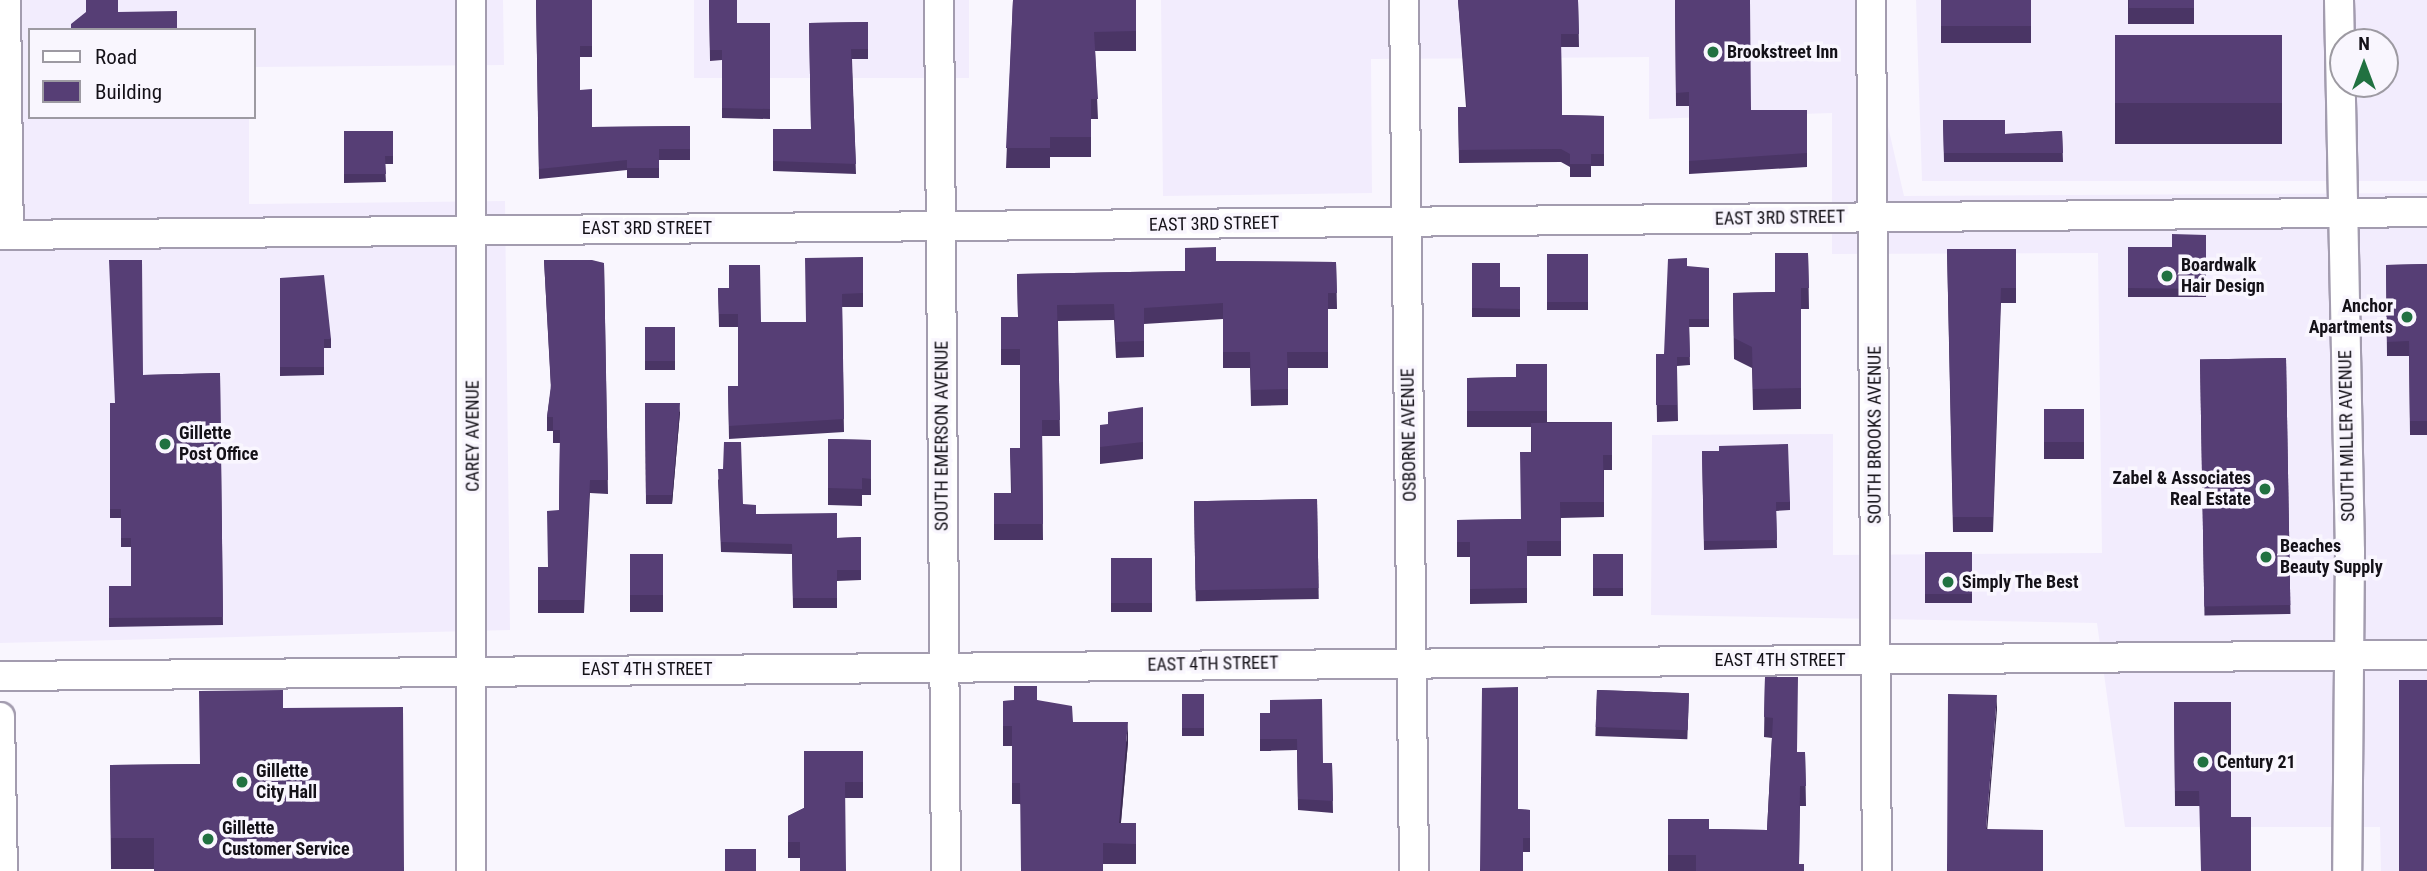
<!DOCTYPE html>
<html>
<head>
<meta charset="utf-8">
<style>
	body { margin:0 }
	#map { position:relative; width:2427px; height:871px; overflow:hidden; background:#f9f6fe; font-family:"Roboto Condensed",sans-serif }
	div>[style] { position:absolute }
	.built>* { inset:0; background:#f2ecfd; transform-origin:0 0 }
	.roads { filter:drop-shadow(2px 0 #a39caf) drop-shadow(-2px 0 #a39caf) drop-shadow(0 2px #a39caf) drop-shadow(0 -2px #a39caf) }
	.minor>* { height:28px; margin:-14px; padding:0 14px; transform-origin:14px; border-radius:14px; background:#fff }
	.wall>* { inset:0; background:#4a3565; transform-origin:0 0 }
	.shaded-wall>* { inset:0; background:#3c2b52 }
	.building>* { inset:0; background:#563e75; transform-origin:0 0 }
	.dots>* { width:19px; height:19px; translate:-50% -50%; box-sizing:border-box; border:4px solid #f9f6fe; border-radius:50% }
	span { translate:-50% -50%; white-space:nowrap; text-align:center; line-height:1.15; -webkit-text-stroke:7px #f9f6fe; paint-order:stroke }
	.poi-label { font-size:18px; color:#141118; font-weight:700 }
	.left { translate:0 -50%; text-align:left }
	.right { translate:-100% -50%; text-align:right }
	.street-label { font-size:18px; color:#141118 }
	.legend { position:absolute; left:28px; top:28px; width:228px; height:91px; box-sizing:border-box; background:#f9f6fe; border:2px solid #9d9aa2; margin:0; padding:9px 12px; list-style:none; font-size:21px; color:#141118 }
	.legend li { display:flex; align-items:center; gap:14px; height:35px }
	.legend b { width:35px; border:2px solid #9d9aa2 }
	.north { position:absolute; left:2329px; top:28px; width:70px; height:70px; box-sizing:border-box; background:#f9f6fe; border:2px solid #9d9aa2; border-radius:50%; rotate:0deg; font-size:19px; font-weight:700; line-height:28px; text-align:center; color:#141118 }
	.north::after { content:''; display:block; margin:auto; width:24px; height:32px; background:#217141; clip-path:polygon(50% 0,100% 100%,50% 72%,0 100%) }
</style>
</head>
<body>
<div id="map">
	<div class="built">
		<i style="clip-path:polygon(0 0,503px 0,504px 65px,254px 67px,254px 30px,30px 30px,30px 117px,249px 117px,249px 204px,505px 201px,510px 630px,0 643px)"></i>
		<i style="left:694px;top:0;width:275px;height:78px"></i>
		<i style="clip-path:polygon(1161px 0,1859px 0,1904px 196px,2427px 193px,2427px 871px,2381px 871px,2380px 827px,2125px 827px,2097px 623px,1651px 615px,1652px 435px,1833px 434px,1833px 555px,2102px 553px,2098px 253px,1832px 254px,1832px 113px,1649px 119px,1649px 57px,1371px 59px,1372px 193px,1163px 196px)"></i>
		<i style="clip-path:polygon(evenodd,1916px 0,2427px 0,2427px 181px,1922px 181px,1916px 0,2343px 42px,2385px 42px,2385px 84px,2343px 84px,2343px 42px)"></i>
	</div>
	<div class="roads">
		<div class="minor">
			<i style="left:6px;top:0;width:235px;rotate:89.3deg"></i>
			<i style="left:939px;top:0;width:871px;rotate:89.54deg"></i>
			<i style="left:1404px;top:0;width:871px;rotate:89.34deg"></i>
			<i style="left:1871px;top:0;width:871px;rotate:89.61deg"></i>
			<i style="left:2339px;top:0;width:551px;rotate:88.86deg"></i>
			<i style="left:2350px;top:551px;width:320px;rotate:90.5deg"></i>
			<i style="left:0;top:235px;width:2427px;rotate:-0.54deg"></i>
			<i style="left:0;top:676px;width:2427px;rotate:-0.5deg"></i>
			<i style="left:0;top:717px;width:154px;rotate:88.9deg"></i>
			<i style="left:471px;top:871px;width:871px;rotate:-90deg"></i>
		</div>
	</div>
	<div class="wall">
		<i style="clip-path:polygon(536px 0,592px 0,592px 57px,580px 57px,580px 90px,592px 127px,690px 126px,690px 160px,659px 160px,659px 178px,627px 178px,627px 170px,539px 179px)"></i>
		<i style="clip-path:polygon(709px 0,737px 23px,770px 23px,770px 119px,722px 118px,722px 60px,710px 61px)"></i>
		<i style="clip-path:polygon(1013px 0,1136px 0,1136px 51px,1095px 51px,1098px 119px,1091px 119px,1091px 157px,1050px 157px,1050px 168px,1006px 168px)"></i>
		<i style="clip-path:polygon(1458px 0,1578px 0,1579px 47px,1561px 47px,1562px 115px,1604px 116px,1604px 166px,1591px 166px,1591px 177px,1570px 177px,1570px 167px,1561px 162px,1459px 163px,1458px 107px,1466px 107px)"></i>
		<i style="clip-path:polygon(1675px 0,1751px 110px,1807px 110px,1807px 167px,1689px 174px,1689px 106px,1676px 106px)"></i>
		<i style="left:1941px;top:0;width:90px;height:43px"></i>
		<i style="left:2128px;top:0;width:66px;height:24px"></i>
		<i style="clip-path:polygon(868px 22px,868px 59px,852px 59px,856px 174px,773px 171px,773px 129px,811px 129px,809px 23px)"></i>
		<i style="left:2115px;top:35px;width:167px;height:109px"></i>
		<i style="clip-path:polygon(1943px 120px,2005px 134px,2062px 131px,2063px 162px,1944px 162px)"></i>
		<i style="clip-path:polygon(344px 131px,393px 131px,393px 164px,385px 164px,386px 182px,344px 183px)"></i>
		<i style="clip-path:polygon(2206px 235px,2206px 297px,2128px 297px,2128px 247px,2172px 247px)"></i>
		<i style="clip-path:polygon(1947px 249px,2016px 249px,2016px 303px,2001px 303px,1993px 532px,1953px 532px)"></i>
		<i style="clip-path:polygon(1808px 253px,1809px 309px,1801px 309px,1801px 409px,1753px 410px,1752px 368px,1734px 359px,1733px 293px,1775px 292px)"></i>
		<i style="left:1547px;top:254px;width:41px;height:56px"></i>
		<i style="clip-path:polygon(863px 257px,863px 307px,842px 307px,844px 432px,729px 439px,728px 386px,738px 386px,738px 327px,719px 327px,718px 288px,761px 322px,806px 322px)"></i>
		<i style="clip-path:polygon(544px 260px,604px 263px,608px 494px,590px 493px,584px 613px,538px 613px,538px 567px,548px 567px,559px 510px,560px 443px,553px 443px,553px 431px,547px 431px,547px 417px,551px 389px)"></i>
		<i style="clip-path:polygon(1216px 261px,1336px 262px,1337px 309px,1328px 309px,1328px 368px,1288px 368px,1288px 405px,1251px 406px,1250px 368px,1223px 368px,1223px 319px,1144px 324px,1144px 357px,1116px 358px,1114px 320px,1058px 321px,1060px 436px,1042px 436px,1043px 540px,994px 540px,994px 493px,1011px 493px,1010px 448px,1020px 448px,1020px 365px,1001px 365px,1001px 317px,1018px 317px,1017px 274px,1185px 271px)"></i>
		<i style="clip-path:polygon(1472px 263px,1500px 287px,1520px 287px,1520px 317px,1472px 317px)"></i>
		<i style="clip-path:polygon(2427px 264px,2427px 435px,2410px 435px,2409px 356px,2387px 356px,2386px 265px)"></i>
		<i style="clip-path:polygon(1709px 268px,1709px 327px,1689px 327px,1690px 365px,1677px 366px,1678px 421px,1657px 422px,1656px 354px,1664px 354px)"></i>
		<i style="clip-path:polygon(280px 278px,331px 339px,331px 348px,324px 348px,324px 375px,280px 376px)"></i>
		<i style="left:645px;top:327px;width:30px;height:43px"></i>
		<i style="left:2286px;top:358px;width:256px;height:86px;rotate:89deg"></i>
		<i style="clip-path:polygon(1547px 364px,1547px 422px,1612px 422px,1612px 470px,1604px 470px,1604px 517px,1561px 518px,1561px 556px,1527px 556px,1527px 603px,1470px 604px,1470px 557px,1457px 557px,1457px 520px,1521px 519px,1531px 452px,1531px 427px,1467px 427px,1467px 378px,1516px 377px)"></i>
		<i style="clip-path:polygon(220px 373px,223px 625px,109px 627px,109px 586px,131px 586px,131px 547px,121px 547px,121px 518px,110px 518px,110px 403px,115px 403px,143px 375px)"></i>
		<i style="clip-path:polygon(645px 403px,680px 412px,672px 504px,646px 504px)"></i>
		<i style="left:2044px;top:409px;width:40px;height:50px"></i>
		<i style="clip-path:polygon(1100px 425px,1143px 442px,1143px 459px,1100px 464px)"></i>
		<i style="clip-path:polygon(828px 439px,871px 440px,871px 495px,862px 495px,862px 506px,828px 505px)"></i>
		<i style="clip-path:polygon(1702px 451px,1790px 502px,1790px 510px,1776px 511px,1777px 548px,1704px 550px)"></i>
		<i style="clip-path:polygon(718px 479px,743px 504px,756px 514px,837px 538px,861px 537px,861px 580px,837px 581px,837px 608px,793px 608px,792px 554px,721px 552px)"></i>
		<i style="left:1317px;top:499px;width:100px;height:123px;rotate:89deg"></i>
		<i style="left:1972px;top:552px;width:51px;height:47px;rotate:90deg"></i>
		<i style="left:630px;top:554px;width:33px;height:58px"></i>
		<i style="left:1593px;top:554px;width:30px;height:42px"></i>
		<i style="left:1111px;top:558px;width:41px;height:54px"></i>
		<i style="clip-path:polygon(1765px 677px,1797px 752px,1805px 752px,1806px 806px,1800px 806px,1799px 864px,1804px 871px,1668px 871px,1668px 819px,1709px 829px,1767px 830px,1772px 738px,1764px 737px)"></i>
		<i style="clip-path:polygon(283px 690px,154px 869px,111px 869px,110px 765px,200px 764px)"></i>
		<i style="left:1597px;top:690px;width:92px;height:46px;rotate:2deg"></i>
		<i style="left:1182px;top:694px;width:22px;height:42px"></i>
		<i style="clip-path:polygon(1037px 700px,1073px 722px,1128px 742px,1121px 823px,1136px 823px,1136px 864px,1103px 864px,1020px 804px,1012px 804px,1012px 746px,1003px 746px,1003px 701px)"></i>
		<i style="clip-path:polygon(2174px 702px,2231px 817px,2199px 806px,2175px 806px)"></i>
		<i style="clip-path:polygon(1260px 713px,1270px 713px,1323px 763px,1332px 763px,1333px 813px,1298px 810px,1297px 750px,1260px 751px)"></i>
		<i style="clip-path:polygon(863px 751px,863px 798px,845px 798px,800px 858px,788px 858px,788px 816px,804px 808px)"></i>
		<i style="clip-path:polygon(1518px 809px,1530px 810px,1530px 852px,1523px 852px)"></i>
	</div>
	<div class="shaded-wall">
		<i style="clip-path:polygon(680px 403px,680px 412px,672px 504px,672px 495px)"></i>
		<i style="clip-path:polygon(1997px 695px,1997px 710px,1986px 845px,1986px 829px)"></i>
		<i style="clip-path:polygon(1128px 722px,1128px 742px,1119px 843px,1119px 823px)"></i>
	</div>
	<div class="building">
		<i style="clip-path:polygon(86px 0,118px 0,118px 12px,177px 11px,177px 30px,71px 30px,71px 24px,86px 12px)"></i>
		<i style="clip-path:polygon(536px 0,592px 0,592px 46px,580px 46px,580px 90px,592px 89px,592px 127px,690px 126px,690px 149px,659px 149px,659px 168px,627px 168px,627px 160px,539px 169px)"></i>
		<i style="clip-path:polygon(709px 0,737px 0,737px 23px,770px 23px,770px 109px,722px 108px,722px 50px,710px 50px)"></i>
		<i style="clip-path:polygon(1013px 0,1136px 0,1136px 31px,1094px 32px,1098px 99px,1091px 99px,1091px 137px,1050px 137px,1050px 148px,1006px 148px)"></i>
		<i style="clip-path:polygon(1458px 0,1578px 0,1579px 34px,1561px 34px,1562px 115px,1604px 116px,1604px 154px,1591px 154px,1591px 164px,1570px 164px,1570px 154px,1561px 149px,1459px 150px,1458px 107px,1467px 107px)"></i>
		<i style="clip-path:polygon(1675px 0,1750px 0,1751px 110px,1807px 110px,1807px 153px,1689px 161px,1689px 92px,1676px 93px)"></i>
		<i style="left:1941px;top:0;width:90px;height:26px"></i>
		<i style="left:2129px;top:0;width:65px;height:8px"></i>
		<i style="clip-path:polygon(868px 22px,868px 49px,851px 49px,856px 164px,773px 161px,773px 129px,811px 129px,809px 23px)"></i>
		<i style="left:2115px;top:35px;width:167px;height:68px"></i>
		<i style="clip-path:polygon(1943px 120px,2005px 120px,2005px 134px,2062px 131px,2063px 153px,1944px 153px)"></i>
		<i style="clip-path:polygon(344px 131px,393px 131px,393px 156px,385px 156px,386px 174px,344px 174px)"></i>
		<i style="clip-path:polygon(2172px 234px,2206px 235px,2206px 289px,2128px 288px,2128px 247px,2172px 247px)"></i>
		<i style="clip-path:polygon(1216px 247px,1216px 261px,1336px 262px,1337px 293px,1328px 293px,1328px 352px,1287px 352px,1288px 389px,1251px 390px,1250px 352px,1223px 352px,1223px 303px,1144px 308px,1144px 341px,1116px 342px,1114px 304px,1057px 305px,1060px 420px,1042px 420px,1043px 524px,994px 524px,994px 493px,1012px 493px,1010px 448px,1020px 448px,1020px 349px,1001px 349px,1001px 317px,1018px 317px,1017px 274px,1185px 271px,1185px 248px)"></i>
		<i style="clip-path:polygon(1947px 249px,2016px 249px,2016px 288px,2001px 288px,1993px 517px,1953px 517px)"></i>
		<i style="clip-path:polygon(1775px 253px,1808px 253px,1809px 288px,1801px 288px,1801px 388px,1753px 389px,1752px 347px,1734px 338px,1733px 293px,1775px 292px)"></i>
		<i style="left:1547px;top:254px;width:41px;height:48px"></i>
		<i style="clip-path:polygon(863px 257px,863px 293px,842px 294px,844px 419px,729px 426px,728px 386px,738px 386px,738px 314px,719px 314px,718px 288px,729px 288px,729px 265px,760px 265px,761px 322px,806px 322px,805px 258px)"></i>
		<i style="clip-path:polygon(1687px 258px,1687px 266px,1709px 268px,1709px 319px,1689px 319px,1690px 357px,1677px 357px,1677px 354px,1664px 354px,1668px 259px)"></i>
		<i style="clip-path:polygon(109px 260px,142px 260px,143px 375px,220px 373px,223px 617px,109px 618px,109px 586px,131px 586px,131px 538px,121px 538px,121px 509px,110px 509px,110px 403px,115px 403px)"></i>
		<i style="clip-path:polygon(544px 260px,592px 260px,604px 263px,608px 480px,590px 480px,584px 600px,538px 600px,538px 567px,548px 567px,547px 511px,559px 510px,560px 430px,553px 430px,553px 417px,547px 417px,551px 385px)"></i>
		<i style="clip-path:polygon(1472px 263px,1500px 263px,1500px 287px,1520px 287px,1520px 309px,1472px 308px)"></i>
		<i style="clip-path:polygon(2427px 264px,2427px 421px,2410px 421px,2409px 341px,2387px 342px,2386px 265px)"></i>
		<i style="clip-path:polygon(324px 275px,331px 339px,324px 339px,324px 367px,280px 367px,280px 278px)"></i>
		<i style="left:645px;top:327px;width:30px;height:34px"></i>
		<i style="left:1656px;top:354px;width:21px;height:51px"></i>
		<i style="left:2286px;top:358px;width:247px;height:86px;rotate:89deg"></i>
		<i style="clip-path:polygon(1516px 364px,1547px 364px,1547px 411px,1467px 411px,1467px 378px,1516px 377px)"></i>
		<i style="clip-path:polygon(645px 403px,680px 403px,672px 495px,646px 495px)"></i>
		<i style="clip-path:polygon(1143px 407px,1143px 442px,1100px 447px,1100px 425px,1108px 424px,1108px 412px)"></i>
		<i style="left:2044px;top:409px;width:40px;height:33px"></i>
		<i style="clip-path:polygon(1612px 422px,1612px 455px,1603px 455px,1604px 502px,1560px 502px,1561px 541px,1527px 541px,1527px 588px,1470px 589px,1470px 542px,1457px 542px,1457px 520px,1521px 519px,1520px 452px,1532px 452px,1531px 423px)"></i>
		<i style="clip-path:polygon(828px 439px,871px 440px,871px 479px,862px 478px,862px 489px,828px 488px)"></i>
		<i style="clip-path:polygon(724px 442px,741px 442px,743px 504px,756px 505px,756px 514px,837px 513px,837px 538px,861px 537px,861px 570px,837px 570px,837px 598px,793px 598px,792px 544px,721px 542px,718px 469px,723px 469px)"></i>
		<i style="clip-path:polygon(1788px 444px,1790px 502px,1776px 502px,1777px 540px,1704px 541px,1702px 451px,1719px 451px,1719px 446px)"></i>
		<i style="left:1317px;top:499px;width:89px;height:123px;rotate:89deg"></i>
		<i style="left:1972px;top:552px;width:42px;height:47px;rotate:90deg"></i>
		<i style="left:630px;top:554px;width:33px;height:41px"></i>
		<i style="left:1593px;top:554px;width:30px;height:34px"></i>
		<i style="left:1111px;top:558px;width:41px;height:45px"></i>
		<i style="clip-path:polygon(1765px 677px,1798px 677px,1797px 752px,1805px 752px,1806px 786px,1800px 786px,1799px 864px,1804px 864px,1804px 871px,1696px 871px,1696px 855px,1668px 855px,1668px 819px,1709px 819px,1709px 829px,1767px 830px,1773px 718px,1764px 717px)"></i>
		<i style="left:2399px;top:680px;width:28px;height:191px"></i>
		<i style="clip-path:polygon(1014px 686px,1037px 686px,1037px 700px,1072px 706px,1073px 722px,1128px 722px,1119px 823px,1136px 823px,1136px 844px,1103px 843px,1103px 871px,1021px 871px,1020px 783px,1012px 783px,1012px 726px,1003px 726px,1003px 701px,1014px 700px)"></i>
		<i style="clip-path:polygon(1518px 687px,1518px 809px,1530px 810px,1530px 838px,1523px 838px,1523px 871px,1480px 871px,1482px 688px)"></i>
		<i style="clip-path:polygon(283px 690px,283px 708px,403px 707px,404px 871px,154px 871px,154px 838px,111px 838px,110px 765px,200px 764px,199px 691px)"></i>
		<i style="left:1597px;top:690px;width:92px;height:37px;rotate:2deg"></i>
		<i style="left:1182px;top:694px;width:22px;height:34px"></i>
		<i style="clip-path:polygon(1948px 694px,1997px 695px,1986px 829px,2043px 830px,2043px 871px,1947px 871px)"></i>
		<i style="clip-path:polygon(1322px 699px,1323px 763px,1332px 763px,1333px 801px,1298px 799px,1297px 739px,1260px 739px,1260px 713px,1270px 713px,1270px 700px)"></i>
		<i style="clip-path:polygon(2174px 702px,2231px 702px,2231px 817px,2251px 817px,2251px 871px,2201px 871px,2199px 791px,2175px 791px)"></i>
		<i style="clip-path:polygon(804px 751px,863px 751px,863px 782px,845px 782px,846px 871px,800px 871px,800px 842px,788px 842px,788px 816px,804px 808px)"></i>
		<i style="left:725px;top:849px;width:31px;height:22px"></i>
	</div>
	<div class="dots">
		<i style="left:1713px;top:52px;background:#217141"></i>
		<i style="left:2167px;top:276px;background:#217141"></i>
		<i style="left:2407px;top:317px;background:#217141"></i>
		<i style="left:165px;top:444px;background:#217141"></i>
		<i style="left:2265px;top:489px;background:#217141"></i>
		<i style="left:2266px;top:557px;background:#217141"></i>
		<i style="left:1948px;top:582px;background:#217141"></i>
		<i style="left:2203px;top:762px;background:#217141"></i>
		<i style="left:242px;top:782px;background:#217141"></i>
		<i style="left:208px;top:839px;background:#217141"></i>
	</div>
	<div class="poi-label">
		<span class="left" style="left:1727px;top:52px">Brookstreet Inn</span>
		<span class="left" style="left:2181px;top:276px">Boardwalk<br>Hair Design</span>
		<span class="right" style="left:2393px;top:317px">Anchor<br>Apartments</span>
		<span class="left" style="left:179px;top:444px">Gillette<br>Post Office</span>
		<span class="right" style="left:2251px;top:489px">Zabel &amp; Associates<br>Real Estate</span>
		<span class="left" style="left:2280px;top:557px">Beaches<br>Beauty Supply</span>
		<span class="left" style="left:1962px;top:582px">Simply The Best</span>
		<span class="left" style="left:2217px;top:762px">Century 21</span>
		<span class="left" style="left:256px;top:782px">Gillette<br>City Hall</span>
		<span class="left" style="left:222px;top:839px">Gillette<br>Customer Service</span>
	</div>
	<div class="street-label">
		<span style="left:1780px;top:218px;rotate:-1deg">EAST 3RD STREET</span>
		<span style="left:1214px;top:224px;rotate:-1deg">EAST 3RD STREET</span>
		<span style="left:647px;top:228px">EAST 3RD STREET</span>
		<span style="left:1409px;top:435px;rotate:-91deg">OSBORNE AVENUE</span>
		<span style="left:1875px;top:435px;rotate:-90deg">SOUTH BROOKS AVENUE</span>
		<span style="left:473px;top:436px;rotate:-90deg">CAREY AVENUE</span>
		<span style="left:942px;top:436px;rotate:-90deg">SOUTH EMERSON AVENUE</span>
		<span style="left:2347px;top:436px;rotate:-91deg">SOUTH MILLER AVENUE</span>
		<span style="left:1780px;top:660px">EAST 4TH STREET</span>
		<span style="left:1213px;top:664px;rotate:-1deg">EAST 4TH STREET</span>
		<span style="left:647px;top:669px">EAST 4TH STREET</span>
	</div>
	<ul class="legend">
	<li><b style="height:9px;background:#fff"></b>Road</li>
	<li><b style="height:19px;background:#563e75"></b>Building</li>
	</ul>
	<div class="north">N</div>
</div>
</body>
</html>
